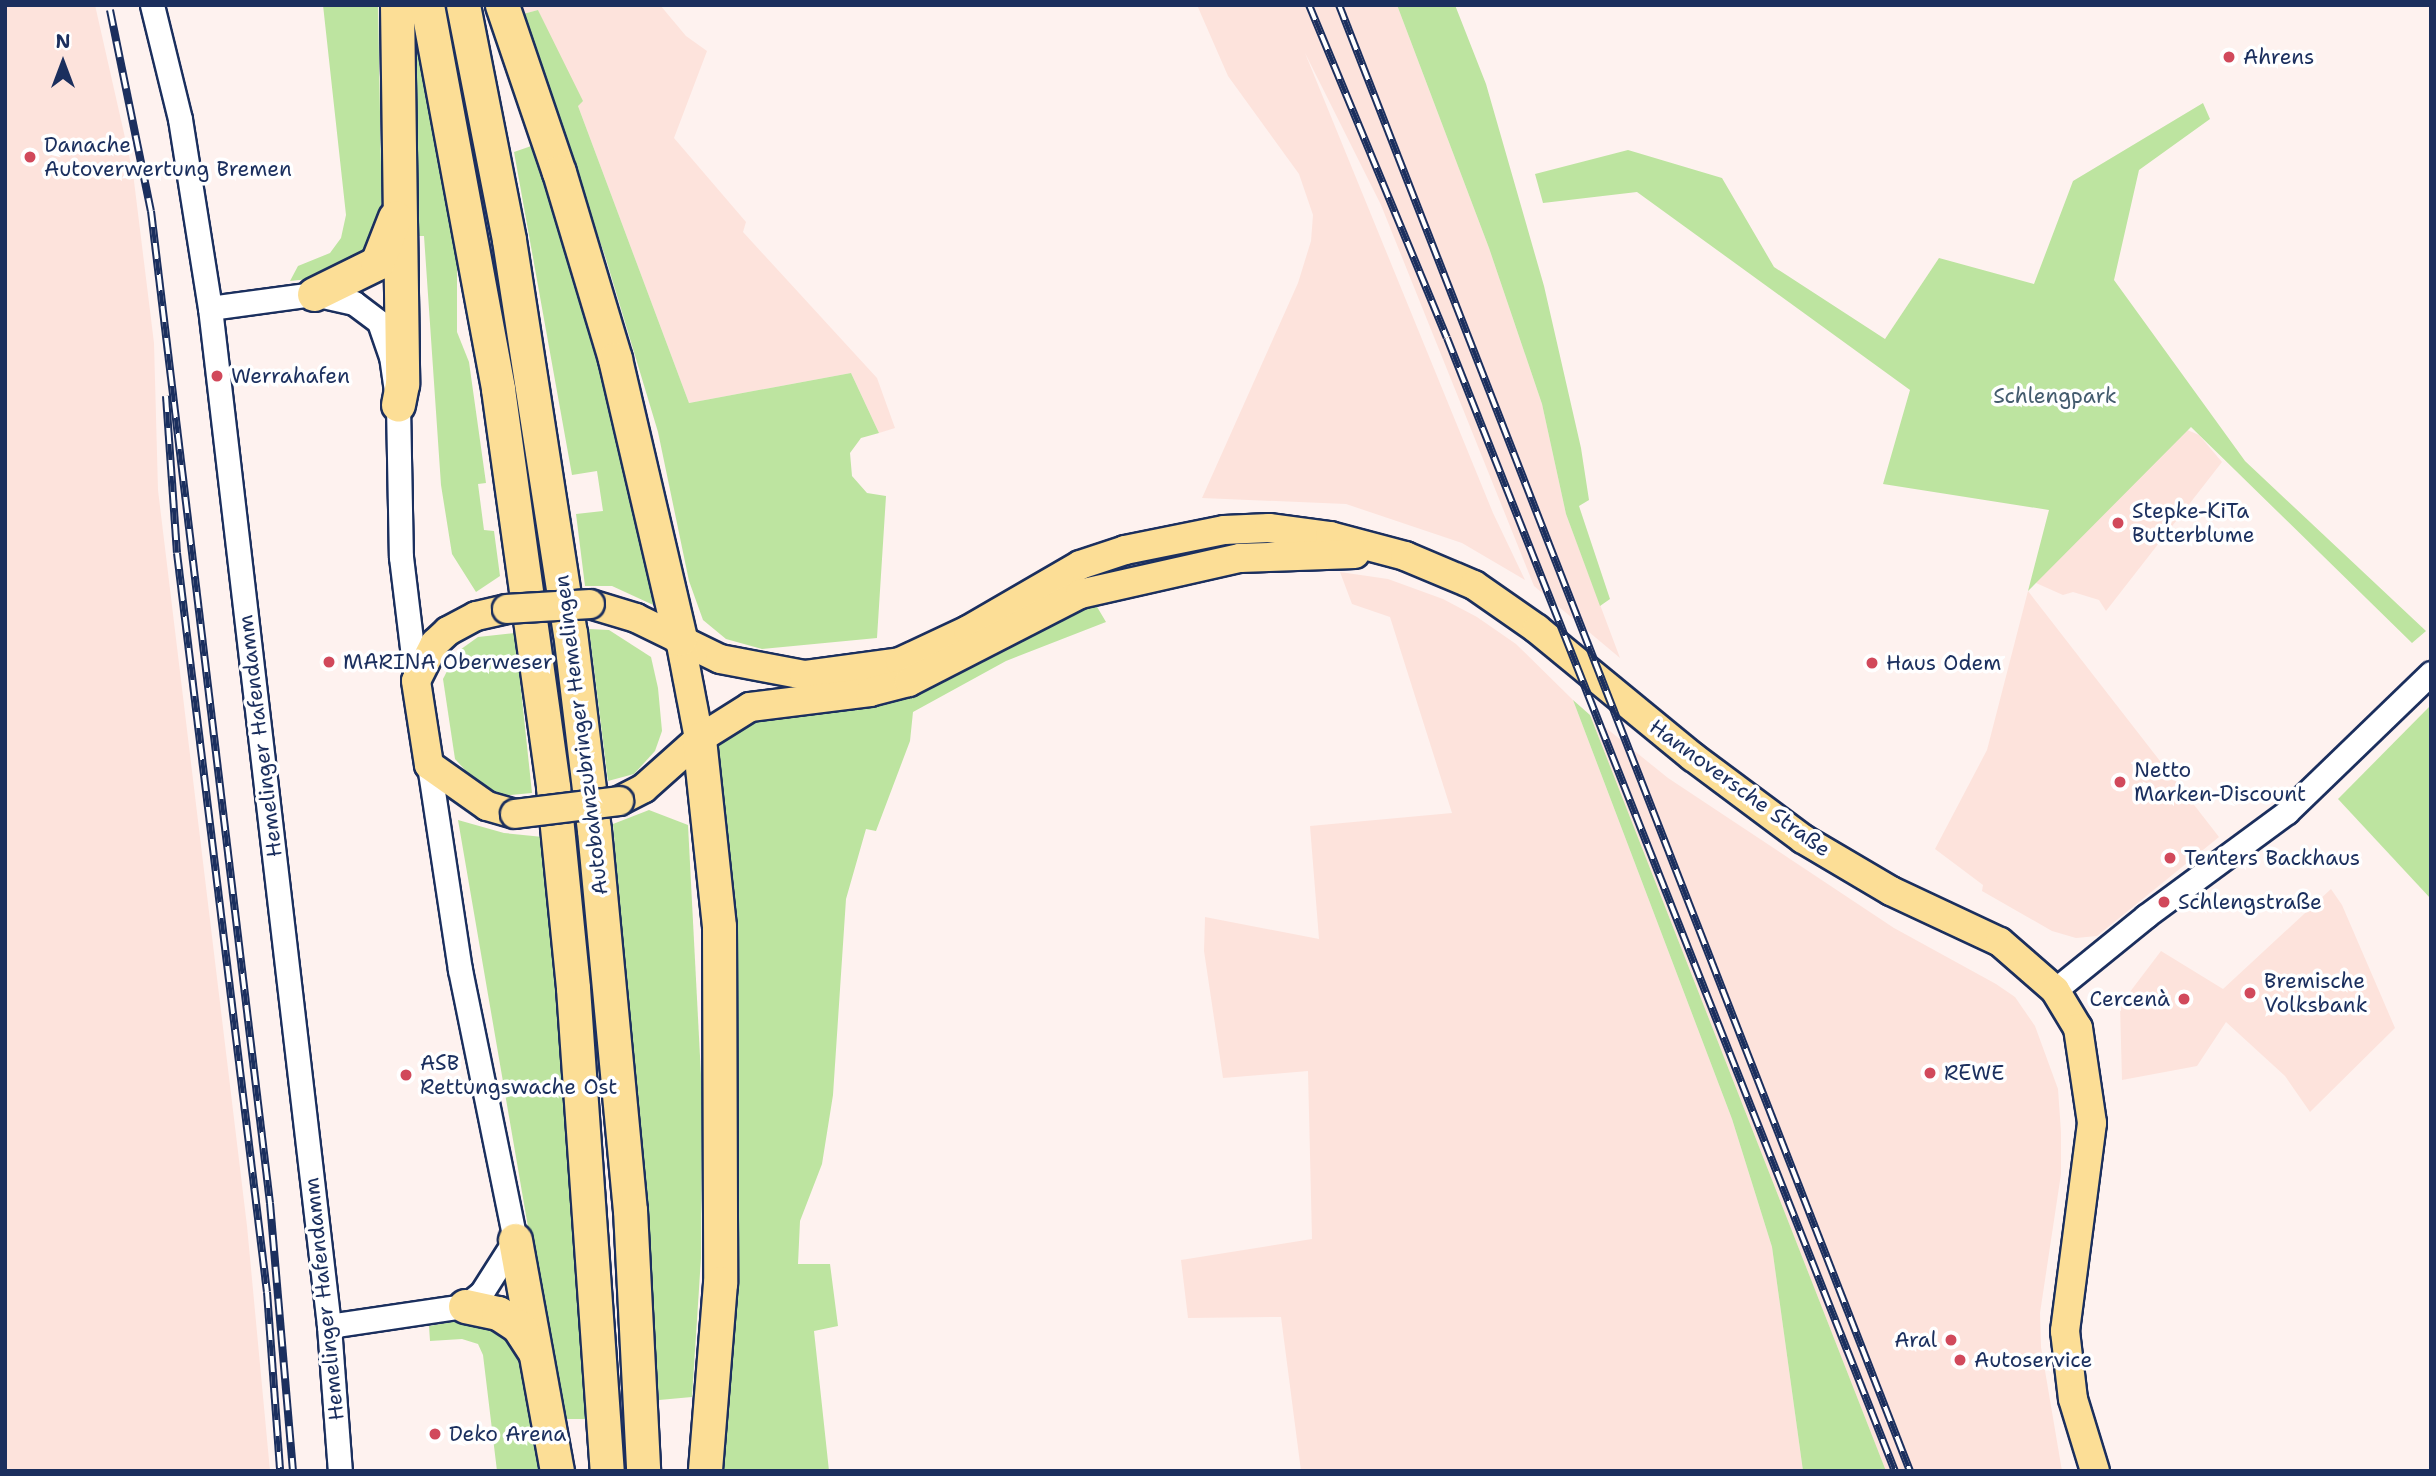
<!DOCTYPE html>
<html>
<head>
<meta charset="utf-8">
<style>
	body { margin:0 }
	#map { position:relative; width:2436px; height:1476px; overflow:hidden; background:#fef2ef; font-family:"Shantell Sans",sans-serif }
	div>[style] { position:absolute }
	.built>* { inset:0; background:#fde3dc }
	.green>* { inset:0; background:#bde4a0 }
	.roads { filter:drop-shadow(2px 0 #1b2f5e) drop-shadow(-2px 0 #1b2f5e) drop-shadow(0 2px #1b2f5e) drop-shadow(0 -2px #1b2f5e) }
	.minor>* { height:23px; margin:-11.5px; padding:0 11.5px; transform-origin:11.5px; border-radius:11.5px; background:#fff }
	.major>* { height:28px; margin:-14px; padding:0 14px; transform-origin:14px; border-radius:14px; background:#fcde96 }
	.highway>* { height:33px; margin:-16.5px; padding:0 16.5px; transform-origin:16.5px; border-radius:16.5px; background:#fcde96 }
	.rail>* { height:8px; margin-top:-4px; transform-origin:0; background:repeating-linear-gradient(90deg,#fff 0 16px,#1b2f5e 0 32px); box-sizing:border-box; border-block:2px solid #1b2f5e }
	.bridges { filter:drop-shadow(2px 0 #1b2f5e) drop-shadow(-2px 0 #1b2f5e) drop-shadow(0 2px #1b2f5e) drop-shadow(0 -2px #1b2f5e) }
	.major-bridge>* { height:28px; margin:-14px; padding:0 14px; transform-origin:14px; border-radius:14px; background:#fcde96 }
	.dots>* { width:19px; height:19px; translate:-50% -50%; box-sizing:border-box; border:4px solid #fff; border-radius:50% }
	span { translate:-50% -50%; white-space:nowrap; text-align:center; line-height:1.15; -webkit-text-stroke:7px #fff; paint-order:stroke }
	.poi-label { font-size:21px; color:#1b2f5e }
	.left { translate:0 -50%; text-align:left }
	.right { translate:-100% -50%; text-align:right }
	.park-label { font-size:21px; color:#445c6e }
	.street-label { font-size:21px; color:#1b2f5e }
	.frame { position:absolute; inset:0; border:7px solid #1b2f5e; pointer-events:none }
	.north { position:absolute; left:28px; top:28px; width:70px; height:70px; -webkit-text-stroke:5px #fff; paint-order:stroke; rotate:0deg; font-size:19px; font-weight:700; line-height:28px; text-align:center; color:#1b2f5e }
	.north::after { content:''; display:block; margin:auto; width:24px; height:32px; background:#1b2f5e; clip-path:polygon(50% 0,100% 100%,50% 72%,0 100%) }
</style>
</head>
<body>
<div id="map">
	<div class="built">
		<i style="clip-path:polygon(5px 5px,95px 5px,133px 173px,154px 343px,158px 490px,247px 1226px,270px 1471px,5px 1471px)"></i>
		<i style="clip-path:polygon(520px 5px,660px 5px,686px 36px,707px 51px,674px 138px,746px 222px,743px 232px,877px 378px,895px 428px,879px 433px,851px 373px,689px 403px,578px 106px,538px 10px,523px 14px)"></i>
		<i style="clip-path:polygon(1197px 5px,1397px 5px,1489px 248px,1542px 404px,1566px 514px,1620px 658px,1534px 586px,1381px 205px,1305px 53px,1493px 513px,1525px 580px,1462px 543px,1346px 504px,1202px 498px,1298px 283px,1311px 241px,1313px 215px,1299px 174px,1228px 76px)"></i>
		<i style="clip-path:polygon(2120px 388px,2171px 423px,2199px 435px,2222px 462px,2106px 611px,2099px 600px,2073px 592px,2063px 595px,2036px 583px)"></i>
		<i style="clip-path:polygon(1340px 572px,1388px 579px,1443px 599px,1477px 617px,1516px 644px,1573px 700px,1732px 1119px,1772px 1247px,1803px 1471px,1301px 1471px,1281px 1317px,1188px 1318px,1181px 1260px,1312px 1239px,1308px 1071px,1223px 1078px,1204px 951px,1205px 917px,1319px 939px,1310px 826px,1452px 813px,1390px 617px,1352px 604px)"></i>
		<i style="clip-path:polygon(2028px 591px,2219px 837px,2097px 936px,2076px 938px,2052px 931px,1982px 891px,1983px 885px,1935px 849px,1987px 750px)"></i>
		<i style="clip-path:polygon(1590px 715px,1668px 778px,1894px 928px,1996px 984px,2015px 997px,2035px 1026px,2058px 1089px,2061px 1132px,2061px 1174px,2040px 1313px,2041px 1347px,2062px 1471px,1886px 1471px)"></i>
		<i style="clip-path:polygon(2331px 889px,2342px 905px,2395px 1028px,2310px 1112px,2285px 1076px,2226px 1022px,2197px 1066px,2122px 1080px,2120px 1005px,2161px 951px,2223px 989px)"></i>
	</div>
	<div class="green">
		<i style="clip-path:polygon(323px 5px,378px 5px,382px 220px,375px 244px,318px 278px,290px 281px,298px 266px,330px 253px,341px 238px,346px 215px)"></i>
		<i style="clip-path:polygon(415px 5px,466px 281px,457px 268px,457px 332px,469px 362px,486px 483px,478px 484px,484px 530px,494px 531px,500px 576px,476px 592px,452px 554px,441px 485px,424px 236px,409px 236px,408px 72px)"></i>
		<i style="clip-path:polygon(1397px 5px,1455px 5px,1486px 84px,1544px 286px,1581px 448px,1589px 500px,1579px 506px,1610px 599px,1600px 606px,1566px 514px,1542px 404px,1489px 248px)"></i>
		<i style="clip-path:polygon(538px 10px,583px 101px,578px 106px,689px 403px,851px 373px,879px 433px,861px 438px,850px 453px,852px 476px,867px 493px,886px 496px,877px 638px,762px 649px,726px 639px,703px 620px,689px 581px,658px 432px,606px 259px,523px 14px)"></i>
		<i style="clip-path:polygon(2203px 103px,2210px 119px,2139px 170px,2114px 280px,2245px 461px,2426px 631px,2412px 643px,2191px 427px,2028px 591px,2049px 510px,1883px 484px,1910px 390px,1637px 192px,1543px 203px,1535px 174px,1628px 150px,1722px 178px,1774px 267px,1885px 339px,1939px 258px,2034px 284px,2073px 181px)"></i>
		<i style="clip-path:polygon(537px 144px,606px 376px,662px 609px,612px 586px,585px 586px,576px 514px,603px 511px,597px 471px,572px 475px,514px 152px)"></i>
		<i style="clip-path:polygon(1093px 600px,1106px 622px,1006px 661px,913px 712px,910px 741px,876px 831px,866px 829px,846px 899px,833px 1095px,822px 1164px,800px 1221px,798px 1264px,830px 1264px,838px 1326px,814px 1331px,829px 1471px,719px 1471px,716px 746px,751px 719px)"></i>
		<i style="clip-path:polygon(589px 629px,609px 630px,651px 657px,658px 688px,662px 731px,655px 751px,634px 774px,608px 781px)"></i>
		<i style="clip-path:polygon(515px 633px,532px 793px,499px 796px,475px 781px,455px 759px,443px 679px,457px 652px,478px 637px)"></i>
		<i style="clip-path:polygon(1573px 700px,1590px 715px,1886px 1471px,1803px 1471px,1772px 1247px,1732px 1119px)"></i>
		<i style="clip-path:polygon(2431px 705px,2431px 899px,2338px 799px)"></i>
		<i style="clip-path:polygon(649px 810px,688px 825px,702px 1095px,701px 1258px,692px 1397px,659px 1400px,613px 824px)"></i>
		<i style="clip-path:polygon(458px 820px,504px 833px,543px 837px,575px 1151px,593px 1419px,561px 1419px)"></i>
		<i style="clip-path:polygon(475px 1318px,500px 1326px,515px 1344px,525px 1377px,541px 1471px,497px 1471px,483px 1355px,478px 1344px,462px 1339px,430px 1341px,429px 1326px)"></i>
	</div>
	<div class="roads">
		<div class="minor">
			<i style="left:152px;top:5px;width:117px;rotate:76.2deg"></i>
			<i style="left:180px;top:119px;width:191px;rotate:81deg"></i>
			<i style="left:210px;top:308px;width:1025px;rotate:83.33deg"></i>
			<i style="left:329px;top:1326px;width:145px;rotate:85.7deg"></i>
			<i style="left:210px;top:308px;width:105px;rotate:-7.7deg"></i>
			<i style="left:314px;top:294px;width:41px;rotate:12.7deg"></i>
			<i style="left:354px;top:303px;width:31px;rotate:37deg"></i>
			<i style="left:379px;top:322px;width:36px;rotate:71deg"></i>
			<i style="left:391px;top:356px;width:49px;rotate:81.9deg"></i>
			<i style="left:398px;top:405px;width:152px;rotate:88.9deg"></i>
			<i style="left:401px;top:557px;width:125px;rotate:83.1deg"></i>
			<i style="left:2055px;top:990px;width:117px;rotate:-39.1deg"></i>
			<i style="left:2146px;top:916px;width:175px;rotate:-36.4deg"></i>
			<i style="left:2287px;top:812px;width:200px;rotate:-44deg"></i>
			<i style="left:329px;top:1326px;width:137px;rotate:-8.4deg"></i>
			<i style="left:465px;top:1306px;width:22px;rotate:-39deg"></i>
			<i style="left:482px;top:1292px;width:62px;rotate:-57.6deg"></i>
			<i style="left:515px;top:1240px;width:276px;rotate:-101.5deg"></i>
			<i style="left:460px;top:970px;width:207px;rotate:-98.6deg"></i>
		</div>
		<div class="major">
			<i style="left:590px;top:604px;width:48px;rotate:16.9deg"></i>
			<i style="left:636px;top:618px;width:93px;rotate:26deg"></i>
			<i style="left:720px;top:659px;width:86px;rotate:10.8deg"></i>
			<i style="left:804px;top:675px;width:97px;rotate:-7.7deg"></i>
			<i style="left:900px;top:662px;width:75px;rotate:-25.2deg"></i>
			<i style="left:968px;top:630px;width:129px;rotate:-30.1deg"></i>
			<i style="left:1080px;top:565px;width:47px;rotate:-18.4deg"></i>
			<i style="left:1125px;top:550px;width:101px;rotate:-11.4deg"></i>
			<i style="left:1224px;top:530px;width:45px;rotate:-2.5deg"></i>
			<i style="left:1269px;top:528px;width:62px;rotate:7.5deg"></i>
			<i style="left:1330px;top:536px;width:78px;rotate:14.9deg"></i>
			<i style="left:1405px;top:556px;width:75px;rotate:22.8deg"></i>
			<i style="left:1474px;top:585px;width:77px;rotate:34.9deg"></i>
			<i style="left:1537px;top:629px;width:202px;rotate:39.4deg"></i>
			<i style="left:1693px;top:757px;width:137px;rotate:36.7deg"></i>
			<i style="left:1803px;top:839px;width:102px;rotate:30.6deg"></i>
			<i style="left:1891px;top:891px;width:120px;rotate:25.1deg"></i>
			<i style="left:2000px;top:942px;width:73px;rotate:41.1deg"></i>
			<i style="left:2055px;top:990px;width:44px;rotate:58.8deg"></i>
			<i style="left:2078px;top:1028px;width:96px;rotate:81.6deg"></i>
			<i style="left:2092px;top:1123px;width:210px;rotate:97.4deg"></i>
			<i style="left:2065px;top:1331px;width:68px;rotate:83.3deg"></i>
			<i style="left:2073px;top:1399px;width:75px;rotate:73deg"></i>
			<i style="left:507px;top:609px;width:32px;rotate:167deg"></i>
			<i style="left:476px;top:616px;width:32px;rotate:152deg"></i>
			<i style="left:448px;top:631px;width:18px;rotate:137deg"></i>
			<i style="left:435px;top:643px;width:42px;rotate:116.6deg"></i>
			<i style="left:416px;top:681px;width:85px;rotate:81.2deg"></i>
			<i style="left:429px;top:765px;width:71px;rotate:35.3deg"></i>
			<i style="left:487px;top:806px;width:29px;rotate:16deg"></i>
			<i style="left:680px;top:639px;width:102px;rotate:79.2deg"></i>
			<i style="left:619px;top:801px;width:28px;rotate:-27deg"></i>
			<i style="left:644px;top:788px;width:74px;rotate:-41.7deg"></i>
			<i style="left:699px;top:739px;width:60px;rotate:-32.1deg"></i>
			<i style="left:750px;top:707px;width:121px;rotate:-7.1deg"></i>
			<i style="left:870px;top:692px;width:40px;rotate:-14.4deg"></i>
			<i style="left:909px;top:682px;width:192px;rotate:-27.2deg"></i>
			<i style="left:1080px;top:594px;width:164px;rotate:-12.7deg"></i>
			<i style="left:1240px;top:558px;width:115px;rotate:-2deg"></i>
		</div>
		<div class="highway">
			<i style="left:397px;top:5px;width:379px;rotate:89.2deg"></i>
			<i style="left:402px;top:384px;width:21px;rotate:101deg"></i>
			<i style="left:427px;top:5px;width:391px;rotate:79.5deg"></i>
			<i style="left:498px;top:389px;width:402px;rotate:82.1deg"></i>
			<i style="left:553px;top:787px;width:202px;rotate:84.3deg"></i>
			<i style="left:573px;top:988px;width:484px;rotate:86deg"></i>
			<i style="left:463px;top:5px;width:239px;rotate:78.9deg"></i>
			<i style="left:509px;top:240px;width:397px;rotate:81.2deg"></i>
			<i style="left:570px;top:632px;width:199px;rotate:83.1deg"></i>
			<i style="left:594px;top:830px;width:382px;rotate:84.6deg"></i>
			<i style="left:630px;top:1210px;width:261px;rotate:87.1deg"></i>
			<i style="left:502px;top:5px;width:176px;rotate:71.2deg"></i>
			<i style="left:559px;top:172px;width:195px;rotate:73.3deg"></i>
			<i style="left:615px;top:359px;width:287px;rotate:76.9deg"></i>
			<i style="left:314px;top:294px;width:70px;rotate:-26.2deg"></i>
			<i style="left:377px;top:263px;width:49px;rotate:-68.6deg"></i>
			<i style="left:699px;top:739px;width:188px;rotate:83.9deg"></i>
			<i style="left:719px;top:926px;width:357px;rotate:89.8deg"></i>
			<i style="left:720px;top:1283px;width:189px;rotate:94.6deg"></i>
			<i style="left:515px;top:1240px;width:235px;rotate:79.7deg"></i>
			<i style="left:465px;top:1306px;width:34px;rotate:12deg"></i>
			<i style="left:498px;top:1313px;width:24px;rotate:33deg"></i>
			<i style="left:518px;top:1326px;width:31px;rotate:57deg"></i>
		</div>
	</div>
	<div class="rail">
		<i style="left:1309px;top:5px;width:360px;rotate:67.5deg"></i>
		<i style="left:1447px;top:338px;width:1218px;rotate:68.43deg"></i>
		<i style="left:1339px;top:5px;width:1573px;rotate:68.72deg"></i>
		<i style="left:110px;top:10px;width:205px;rotate:78.5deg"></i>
		<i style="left:151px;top:211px;width:999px;rotate:83.16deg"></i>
		<i style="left:270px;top:1203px;width:269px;rotate:85.1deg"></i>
		<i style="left:166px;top:396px;width:157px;rotate:86deg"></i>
		<i style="left:177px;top:553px;width:744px;rotate:83.06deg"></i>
		<i style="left:267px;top:1292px;width:179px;rotate:85.8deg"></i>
	</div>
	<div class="bridges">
		<div class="major-bridge">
			<i style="left:507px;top:609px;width:83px;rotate:-3.4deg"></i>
			<i style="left:515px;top:814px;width:105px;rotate:-7.1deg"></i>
		</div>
	</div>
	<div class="dots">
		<i style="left:2229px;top:57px;background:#d1495b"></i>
		<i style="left:30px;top:157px;background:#d1495b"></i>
		<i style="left:217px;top:376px;background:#d1495b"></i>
		<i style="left:2118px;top:523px;background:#d1495b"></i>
		<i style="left:329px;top:662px;background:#d1495b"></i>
		<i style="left:1872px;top:663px;background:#d1495b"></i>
		<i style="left:2120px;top:782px;background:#d1495b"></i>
		<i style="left:2170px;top:858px;background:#d1495b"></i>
		<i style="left:2164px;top:902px;background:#d1495b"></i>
		<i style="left:2250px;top:993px;background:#d1495b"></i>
		<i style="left:2184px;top:999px;background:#d1495b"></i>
		<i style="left:1930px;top:1073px;background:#d1495b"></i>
		<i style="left:406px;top:1075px;background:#d1495b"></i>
		<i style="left:1951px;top:1340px;background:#d1495b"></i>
		<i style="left:1960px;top:1360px;background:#d1495b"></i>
		<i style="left:435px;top:1434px;background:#d1495b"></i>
	</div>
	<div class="poi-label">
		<span class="left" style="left:2243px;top:57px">Ahrens</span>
		<span class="left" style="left:44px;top:157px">Danache<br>Autoverwertung Bremen</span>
		<span class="left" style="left:231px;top:376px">Werrahafen</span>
		<span class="left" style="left:2132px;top:523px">Stepke-KiTa<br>Butterblume</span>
		<span class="left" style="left:343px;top:662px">MARINA Oberweser</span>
		<span class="left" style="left:1886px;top:663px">Haus Odem</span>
		<span class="left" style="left:2134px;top:782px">Netto<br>Marken-Discount</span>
		<span class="left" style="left:2184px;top:858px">Tenters Backhaus</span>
		<span class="left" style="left:2178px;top:902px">Schlengstraße</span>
		<span class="left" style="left:2264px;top:993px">Bremische<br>Volksbank</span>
		<span class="right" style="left:2170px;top:999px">Cercenà</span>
		<span class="left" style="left:420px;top:1075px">ASB<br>Rettungswache Ost</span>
		<span class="left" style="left:1944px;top:1073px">REWE</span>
		<span class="right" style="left:1937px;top:1340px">Aral</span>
		<span class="left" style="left:1974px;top:1360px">Autoservice</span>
		<span class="left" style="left:449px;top:1434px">Deko Arena</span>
	</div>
	<div class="park-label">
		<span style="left:2055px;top:396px">Schlengpark</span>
	</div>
	<div class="street-label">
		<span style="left:581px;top:735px;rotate:-97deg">Autobahnzubringer Hemelingen</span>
		<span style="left:260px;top:736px;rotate:-97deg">Hemelinger Hafendamm</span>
		<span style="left:1740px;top:788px;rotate:36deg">Hannoversche Straße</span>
		<span style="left:324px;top:1299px;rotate:-96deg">Hemelinger Hafendamm</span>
	</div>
	<div class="frame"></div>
	<div class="north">N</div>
</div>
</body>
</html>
